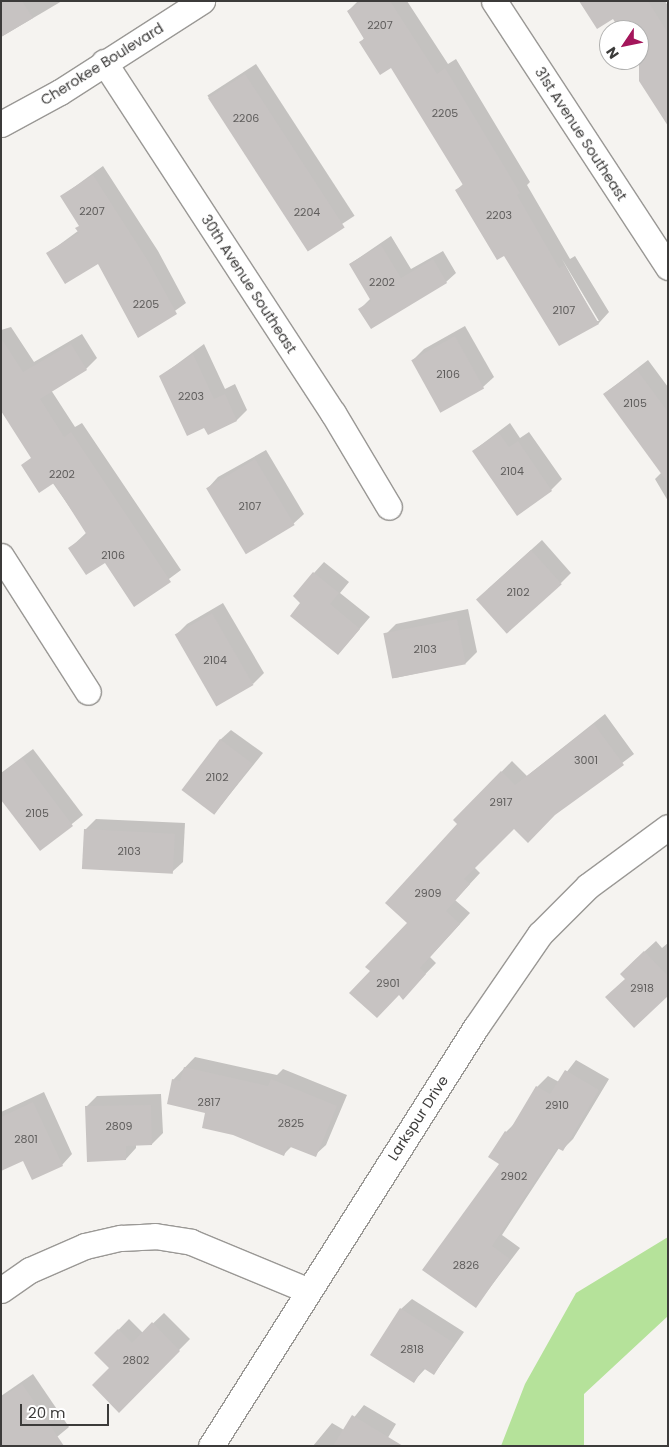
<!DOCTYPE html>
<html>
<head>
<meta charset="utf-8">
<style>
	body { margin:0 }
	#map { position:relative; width:669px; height:1447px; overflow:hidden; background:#f5f3f0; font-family:Poppins,sans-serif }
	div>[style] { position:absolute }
	.green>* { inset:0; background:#b5e29a }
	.shadow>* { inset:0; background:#0003; transform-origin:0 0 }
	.building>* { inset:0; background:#c7c3c2; transform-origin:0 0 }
	.roads { filter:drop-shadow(1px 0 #9a9895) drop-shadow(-1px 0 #9a9895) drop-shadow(0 1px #9a9895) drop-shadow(0 -1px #9a9895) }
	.minor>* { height:25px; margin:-12.5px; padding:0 12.5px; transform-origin:12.5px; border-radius:12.5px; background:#fff }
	span { translate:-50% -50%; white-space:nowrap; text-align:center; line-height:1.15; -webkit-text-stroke:4px #fff; paint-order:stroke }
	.number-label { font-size:11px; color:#5f5d5c }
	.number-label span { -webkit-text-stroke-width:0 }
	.street-label { font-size:14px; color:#3c3b3a }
	.frame { position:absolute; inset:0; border:2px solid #3c3b3a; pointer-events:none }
	.north { position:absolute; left:599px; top:20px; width:50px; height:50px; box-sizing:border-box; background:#fff; border:1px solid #b1b1b0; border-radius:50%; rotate:236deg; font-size:14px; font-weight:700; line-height:20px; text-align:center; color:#3c3b3a }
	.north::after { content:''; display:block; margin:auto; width:18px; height:22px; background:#a4165b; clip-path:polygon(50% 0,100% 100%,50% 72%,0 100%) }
	.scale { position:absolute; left:20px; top:1404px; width:89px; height:22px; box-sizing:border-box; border:2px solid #3c3b3a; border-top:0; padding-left:6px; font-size:15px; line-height:18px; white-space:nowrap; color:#3c3b3a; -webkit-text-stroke:4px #fff; paint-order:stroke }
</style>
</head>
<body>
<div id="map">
	<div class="green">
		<i style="clip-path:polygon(668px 1237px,668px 1316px,584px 1394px,584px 1446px,501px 1446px,525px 1384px,576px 1293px)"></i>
	</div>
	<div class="shadow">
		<i style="clip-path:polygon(1px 1px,62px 1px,1px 37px)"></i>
		<i style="clip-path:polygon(evenodd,358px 1px,407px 1px,448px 64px,456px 59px,530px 182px,527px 185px,570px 259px,575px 256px,609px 312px,599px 323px,559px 344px,505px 254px,456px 191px,464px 183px,391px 66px,361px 42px,365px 37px,348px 11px,358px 1px,562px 259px,599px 321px,596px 321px,562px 259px)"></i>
		<i style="clip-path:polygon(582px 1px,665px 1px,668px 6px,668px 125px,639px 30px,622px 30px,613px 17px)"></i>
		<i style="left:256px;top:64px;width:181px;height:58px;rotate:57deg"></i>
		<i style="clip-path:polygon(103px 166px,158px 251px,186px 303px,138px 337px,99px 263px,48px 253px,78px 231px,80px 225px,62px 196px)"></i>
		<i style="clip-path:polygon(391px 236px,411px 269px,443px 251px,456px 273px,446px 282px,360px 309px,371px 298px,350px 264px)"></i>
		<i style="clip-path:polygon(465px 326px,494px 377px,483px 387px,413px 360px,424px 349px)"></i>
		<i style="clip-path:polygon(11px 327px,34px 362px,82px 334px,97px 358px,86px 369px,51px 390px,75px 427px,82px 423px,181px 570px,134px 605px,105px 561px,70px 548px,87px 532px,1px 409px,1px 330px)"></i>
		<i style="clip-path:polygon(204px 344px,225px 389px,235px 384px,247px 410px,237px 420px,205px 427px,161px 376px)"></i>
		<i style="clip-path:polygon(648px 360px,668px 387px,668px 501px,655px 479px,662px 472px,604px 394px)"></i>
		<i style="clip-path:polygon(510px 423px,520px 438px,529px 432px,562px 479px,551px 490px,473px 451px)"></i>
		<i style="clip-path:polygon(266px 450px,304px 514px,293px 524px,208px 488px,218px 477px)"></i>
		<i style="clip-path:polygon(542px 540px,571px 573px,561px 583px,488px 589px)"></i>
		<i style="clip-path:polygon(324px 562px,349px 582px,340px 593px,370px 617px,338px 654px,302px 603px,314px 573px)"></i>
		<i style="clip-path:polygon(223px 603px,264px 673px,253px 684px,177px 634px,187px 624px)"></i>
		<i style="clip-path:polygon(468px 609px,477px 652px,466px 663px,395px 678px,386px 634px,396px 624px)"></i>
		<i style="clip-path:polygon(605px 714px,634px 754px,556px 813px,514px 827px,474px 867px,480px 873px,455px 900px,470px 913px,430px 957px,436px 963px,413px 987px,371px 970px,409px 923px,458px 824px,455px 820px,512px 761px,527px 776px)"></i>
		<i style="clip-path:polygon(231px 730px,263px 753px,214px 814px,220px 740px)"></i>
		<i style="clip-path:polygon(33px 749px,83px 815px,41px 849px,1px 798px,1px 773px)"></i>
		<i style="clip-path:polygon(96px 819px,185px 823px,183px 862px,172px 872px,85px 830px)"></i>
		<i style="clip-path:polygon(656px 941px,662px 948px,668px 943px,668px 994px,626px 979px,632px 963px)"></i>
		<i style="clip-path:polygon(195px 1057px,277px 1075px,283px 1069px,347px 1095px,326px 1145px,315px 1155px,292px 1146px,283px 1155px,207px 1112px,173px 1080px)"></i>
		<i style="clip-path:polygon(576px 1060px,609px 1079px,573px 1139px,562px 1150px,559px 1148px,502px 1235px,520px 1248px,476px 1306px,506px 1132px,517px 1121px,537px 1087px,548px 1076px,559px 1082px)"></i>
		<i style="clip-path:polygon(44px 1092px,72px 1154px,62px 1165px,24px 1159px,1px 1169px,1px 1112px)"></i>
		<i style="clip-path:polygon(161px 1094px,163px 1133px,152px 1144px,136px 1144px,136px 1148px,126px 1159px,86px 1107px,97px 1096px)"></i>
		<i style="clip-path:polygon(412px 1299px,464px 1332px,434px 1374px,426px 1368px,414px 1381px,401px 1309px)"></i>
		<i style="clip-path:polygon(164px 1313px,190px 1339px,119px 1411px,111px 1368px,96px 1353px,129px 1319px,143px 1333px)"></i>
		<i style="clip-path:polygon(33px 1374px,69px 1427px,46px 1446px,1px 1446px,1px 1396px)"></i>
		<i style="clip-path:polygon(364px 1405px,396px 1424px,383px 1446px,313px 1446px,332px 1423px,344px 1430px)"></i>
	</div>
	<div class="building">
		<i style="clip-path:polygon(1px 1px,22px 1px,33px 18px,1px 37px)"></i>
		<i style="clip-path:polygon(362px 1px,390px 1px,437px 74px,445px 68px,520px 193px,517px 195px,559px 268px,564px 265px,599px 324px,559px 346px,504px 256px,497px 260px,455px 190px,463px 185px,391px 68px,380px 75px,359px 42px,364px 39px,347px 11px)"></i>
		<i style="clip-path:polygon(579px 1px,648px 1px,668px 33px,668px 126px,639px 81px,639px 30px,620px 30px,613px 19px,597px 29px)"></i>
		<i style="left:245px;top:74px;width:183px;height:44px;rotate:57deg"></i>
		<i style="clip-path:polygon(93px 175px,148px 261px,177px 314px,138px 338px,98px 264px,65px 284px,46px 253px,79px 233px,75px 228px,79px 226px,60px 196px)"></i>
		<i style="clip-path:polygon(381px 245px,401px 278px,433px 259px,447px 283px,371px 329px,358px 309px,371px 301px,349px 264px)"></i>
		<i style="left:455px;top:336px;width:60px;height:50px;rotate:61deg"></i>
		<i style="clip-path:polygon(1px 338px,23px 372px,71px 344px,87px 370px,40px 399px,64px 437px,71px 432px,171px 582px,134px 607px,105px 563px,86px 575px,68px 548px,87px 535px,54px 483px,39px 493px,21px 465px,31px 458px,1px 411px)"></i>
		<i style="clip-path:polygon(193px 354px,214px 399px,225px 394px,237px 421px,208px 435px,204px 428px,187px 436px,159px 376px)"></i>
		<i style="clip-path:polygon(637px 370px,668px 412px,668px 483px,603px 394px)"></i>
		<i style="clip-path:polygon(499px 433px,509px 447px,518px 441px,552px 491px,517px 516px,472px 451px)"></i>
		<i style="left:255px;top:459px;width:77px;height:57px;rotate:59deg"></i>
		<i style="left:531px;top:550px;width:46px;height:74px;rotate:48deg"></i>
		<i style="clip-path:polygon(313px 572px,339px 593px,330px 604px,360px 629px,338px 655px,290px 616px,300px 603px,293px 596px)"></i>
		<i style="left:212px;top:613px;width:83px;height:43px;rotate:60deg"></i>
		<i style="left:457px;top:619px;width:46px;height:75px;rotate:79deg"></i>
		<i style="clip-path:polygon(594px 724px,624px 765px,555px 815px,528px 843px,514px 829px,464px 879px,470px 884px,446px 911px,460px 924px,420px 968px,426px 974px,403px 1000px,399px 995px,377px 1018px,349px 993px,370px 971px,365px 967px,407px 923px,385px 903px,457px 824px,453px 820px,501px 771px,515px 785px)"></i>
		<i style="left:220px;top:739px;width:41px;height:64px;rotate:37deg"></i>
		<i style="clip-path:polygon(22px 758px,73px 826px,40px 851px,1px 800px,1px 774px)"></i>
		<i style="left:84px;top:829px;width:91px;height:40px;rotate:3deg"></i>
		<i style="clip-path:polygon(644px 951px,668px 976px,668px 996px,634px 1028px,605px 997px,625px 979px,620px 974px)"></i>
		<i style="clip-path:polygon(184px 1067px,268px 1086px,271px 1079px,337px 1106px,316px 1157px,288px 1146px,284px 1156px,233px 1135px,202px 1128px,205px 1113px,167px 1104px,172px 1079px,180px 1081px)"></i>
		<i style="clip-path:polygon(565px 1070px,599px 1090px,563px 1151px,557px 1148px,492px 1246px,510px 1259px,476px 1308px,422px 1270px,499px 1164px,488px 1157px,505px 1131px,508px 1133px,536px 1086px,550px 1094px)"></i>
		<i style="clip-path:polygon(33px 1102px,63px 1166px,32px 1180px,23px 1161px,1px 1171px,1px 1117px)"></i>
		<i style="clip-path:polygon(151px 1105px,152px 1145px,126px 1146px,126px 1160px,87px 1162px,85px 1106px)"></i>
		<i style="clip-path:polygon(400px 1308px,454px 1343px,434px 1375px,423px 1368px,414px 1383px,370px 1355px)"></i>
		<i style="clip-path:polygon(152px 1322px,180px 1351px,119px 1413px,92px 1385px,109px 1368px,94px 1353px,118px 1329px,132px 1343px)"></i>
		<i style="clip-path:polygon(22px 1384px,64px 1446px,1px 1446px,1px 1398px)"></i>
		<i style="clip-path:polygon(352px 1415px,403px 1446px,333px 1446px)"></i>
	</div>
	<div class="roads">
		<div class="minor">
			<i style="left:494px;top:1px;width:318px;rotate:56.8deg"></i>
			<i style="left:104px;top:62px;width:419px;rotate:56.9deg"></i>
			<i style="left:333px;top:413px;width:109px;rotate:59.2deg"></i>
			<i style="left:1px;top:124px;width:67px;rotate:-28.5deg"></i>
			<i style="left:60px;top:92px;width:169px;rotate:-32.7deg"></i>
			<i style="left:1px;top:556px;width:161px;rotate:57.4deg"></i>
			<i style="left:1px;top:1290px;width:35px;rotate:-35deg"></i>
			<i style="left:30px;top:1270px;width:60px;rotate:-23.6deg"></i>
			<i style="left:85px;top:1246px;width:37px;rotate:-13deg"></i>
			<i style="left:121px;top:1238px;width:34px;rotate:-3deg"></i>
			<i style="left:155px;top:1236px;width:36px;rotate:9deg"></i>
			<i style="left:191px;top:1242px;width:126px;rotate:22.5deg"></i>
			<i style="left:211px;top:1446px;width:496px;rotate:-57.7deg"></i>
			<i style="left:476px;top:1027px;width:113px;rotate:-55.5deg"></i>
			<i style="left:540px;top:934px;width:68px;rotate:-45deg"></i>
			<i style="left:588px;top:886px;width:99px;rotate:-36.4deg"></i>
		</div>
	</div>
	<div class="number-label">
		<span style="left:380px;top:25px">2207</span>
		<span style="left:445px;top:113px">2205</span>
		<span style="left:246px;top:118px">2206</span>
		<span style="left:92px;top:211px">2207</span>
		<span style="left:307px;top:212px">2204</span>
		<span style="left:499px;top:215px">2203</span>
		<span style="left:382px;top:282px">2202</span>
		<span style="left:146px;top:304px">2205</span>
		<span style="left:564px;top:310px">2107</span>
		<span style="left:448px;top:374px">2106</span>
		<span style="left:191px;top:396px">2203</span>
		<span style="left:635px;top:403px">2105</span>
		<span style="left:512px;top:471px">2104</span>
		<span style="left:62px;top:474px">2202</span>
		<span style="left:250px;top:506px">2107</span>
		<span style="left:113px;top:555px">2106</span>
		<span style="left:518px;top:592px">2102</span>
		<span style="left:425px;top:649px">2103</span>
		<span style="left:215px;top:660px">2104</span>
		<span style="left:586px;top:760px">3001</span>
		<span style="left:217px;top:777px">2102</span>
		<span style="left:501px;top:802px">2917</span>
		<span style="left:37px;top:813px">2105</span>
		<span style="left:129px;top:851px">2103</span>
		<span style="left:428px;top:893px">2909</span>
		<span style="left:388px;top:983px">2901</span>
		<span style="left:642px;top:988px">2918</span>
		<span style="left:209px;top:1102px">2817</span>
		<span style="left:557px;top:1105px">2910</span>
		<span style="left:291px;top:1123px">2825</span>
		<span style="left:119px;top:1126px">2809</span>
		<span style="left:26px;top:1139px">2801</span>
		<span style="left:514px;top:1176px">2902</span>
		<span style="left:466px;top:1265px">2826</span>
		<span style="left:412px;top:1349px">2818</span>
		<span style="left:136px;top:1360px">2802</span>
	</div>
	<div class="street-label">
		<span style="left:102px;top:64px;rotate:-32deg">Cherokee Boulevard</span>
		<span style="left:581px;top:134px;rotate:57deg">31st Avenue Southeast</span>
		<span style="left:249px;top:284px;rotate:57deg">30th Avenue Southeast</span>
		<span style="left:418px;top:1118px;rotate:-57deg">Larkspur Drive</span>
	</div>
	<div class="frame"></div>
	<div class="north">N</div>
	<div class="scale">20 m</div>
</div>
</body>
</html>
